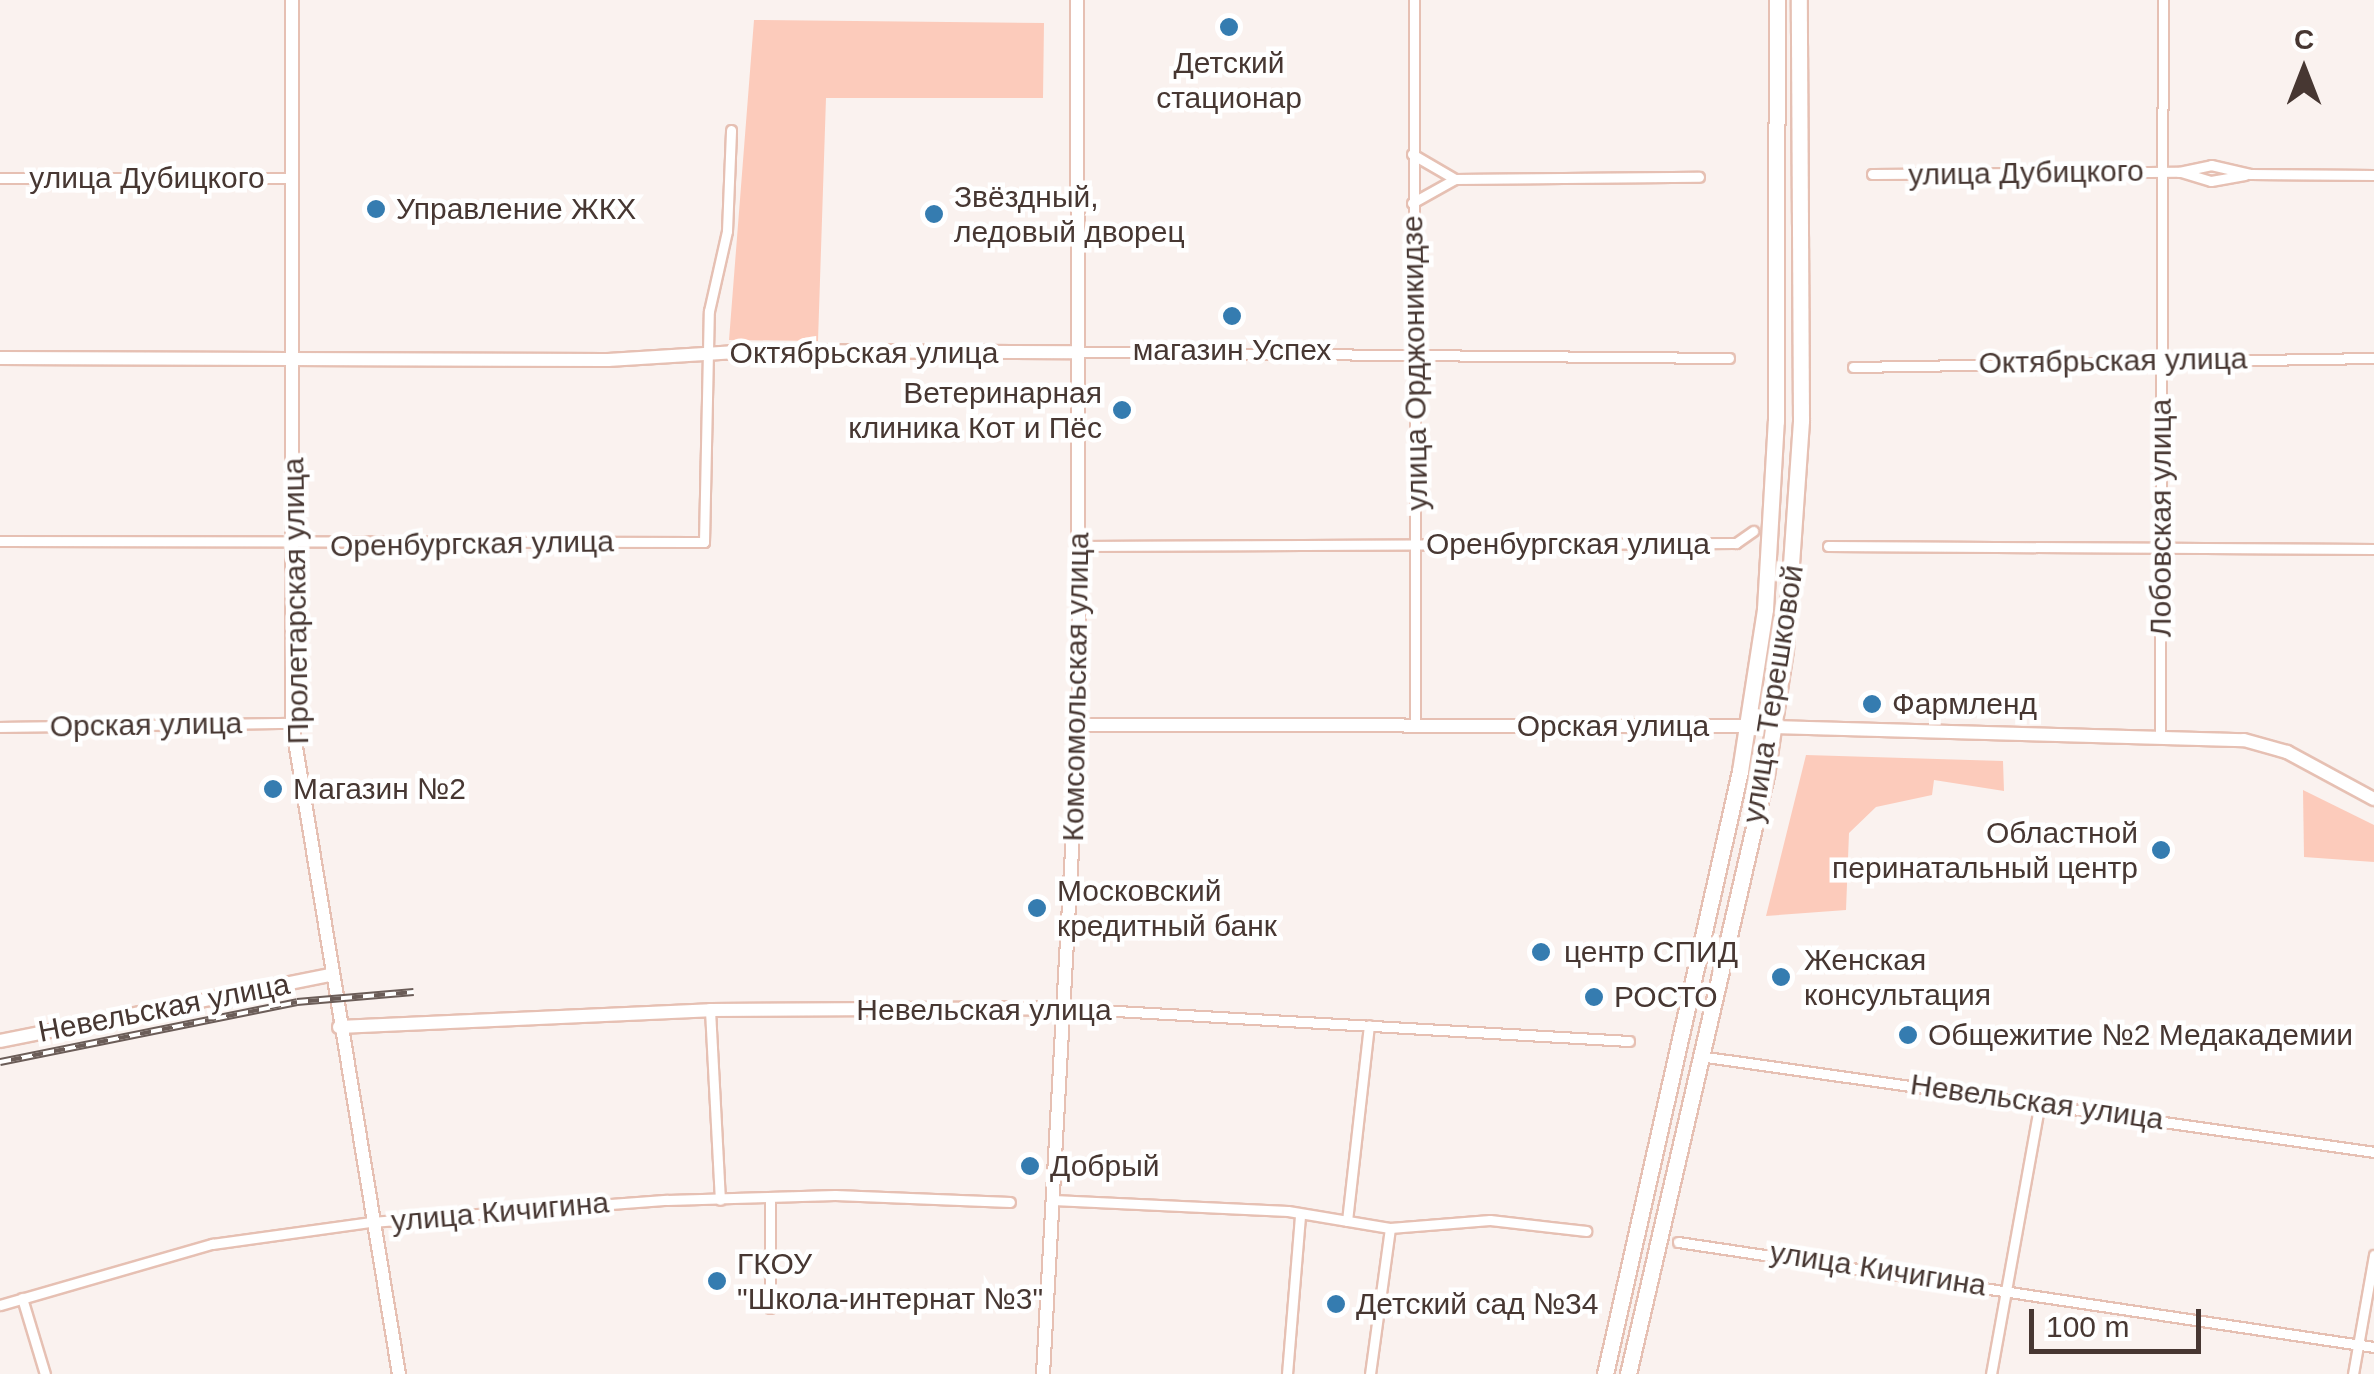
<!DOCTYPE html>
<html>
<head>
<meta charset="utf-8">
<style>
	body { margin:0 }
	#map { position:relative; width:2374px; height:1374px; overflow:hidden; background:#faf2ef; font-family:Helvetica,sans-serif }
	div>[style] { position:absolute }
	.green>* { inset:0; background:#fccbbb }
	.roads { filter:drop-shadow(2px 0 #e6c0b3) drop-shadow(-2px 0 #e6c0b3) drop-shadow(0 2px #e6c0b3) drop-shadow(0 -2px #e6c0b3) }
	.street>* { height:9px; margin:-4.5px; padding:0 4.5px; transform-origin:4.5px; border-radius:4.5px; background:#fff }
	.secondary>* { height:12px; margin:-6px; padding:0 6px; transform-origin:6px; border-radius:6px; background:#fff }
	.primary>* { height:15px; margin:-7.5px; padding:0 7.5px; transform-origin:7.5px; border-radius:7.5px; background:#fff }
	.rail>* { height:8px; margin-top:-4px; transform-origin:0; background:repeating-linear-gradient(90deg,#fff 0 11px,#6b5d58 0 22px); box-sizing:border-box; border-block:2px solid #6b5d58 }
	.dots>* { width:28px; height:28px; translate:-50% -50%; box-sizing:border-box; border:5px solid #fff; border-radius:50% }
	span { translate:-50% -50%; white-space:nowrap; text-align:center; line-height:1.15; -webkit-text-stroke:9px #fff; paint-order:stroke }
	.poi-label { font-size:30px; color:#473732 }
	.left { translate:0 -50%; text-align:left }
	.right { translate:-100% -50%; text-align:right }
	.street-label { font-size:30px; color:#473732 }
	.north { position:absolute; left:2254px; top:20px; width:100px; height:100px; -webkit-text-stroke:8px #fff; paint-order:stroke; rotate:0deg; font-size:28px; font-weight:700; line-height:40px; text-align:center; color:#473732 }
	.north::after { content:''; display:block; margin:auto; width:35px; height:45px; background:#473732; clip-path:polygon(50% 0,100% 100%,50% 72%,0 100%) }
	.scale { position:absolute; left:2029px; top:1309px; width:172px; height:45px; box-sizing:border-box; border:5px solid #473732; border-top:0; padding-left:12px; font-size:30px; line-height:35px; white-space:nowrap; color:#473732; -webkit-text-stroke:8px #fff; paint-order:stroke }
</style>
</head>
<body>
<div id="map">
	<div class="green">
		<i style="clip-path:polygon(754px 20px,1044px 23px,1043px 98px,826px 98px,818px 341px,729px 340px)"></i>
		<i style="clip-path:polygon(1806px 755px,2003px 761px,2004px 791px,1934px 780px,1932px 795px,1876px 807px,1849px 833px,1846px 910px,1766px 916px)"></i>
		<i style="clip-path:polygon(2303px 790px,2374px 825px,2374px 862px,2304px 857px)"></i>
	</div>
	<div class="roads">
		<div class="street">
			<i style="left:1414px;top:0;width:726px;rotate:89.92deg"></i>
			<i style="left:1412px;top:154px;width:50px;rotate:30.2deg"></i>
			<i style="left:2181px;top:172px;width:31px;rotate:17deg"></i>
			<i style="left:2211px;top:181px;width:34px;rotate:-10deg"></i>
			<i style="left:1872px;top:174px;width:307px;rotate:-0.4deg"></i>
			<i style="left:2179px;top:172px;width:33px;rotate:-12deg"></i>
			<i style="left:2211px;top:165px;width:40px;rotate:13deg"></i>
			<i style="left:2250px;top:174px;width:124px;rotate:0.5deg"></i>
			<i style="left:0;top:178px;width:293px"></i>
			<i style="left:1412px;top:203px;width:49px;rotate:-29.2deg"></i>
			<i style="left:1455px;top:179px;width:244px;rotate:-0.5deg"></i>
			<i style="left:1080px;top:352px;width:649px;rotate:0.53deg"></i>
			<i style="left:1853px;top:367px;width:521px;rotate:-0.99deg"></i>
			<i style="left:0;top:541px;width:704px;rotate:0.08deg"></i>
			<i style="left:704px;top:542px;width:231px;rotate:-88.8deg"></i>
			<i style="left:709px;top:311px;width:82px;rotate:-77.3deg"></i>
			<i style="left:727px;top:231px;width:101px;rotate:-87.7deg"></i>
			<i style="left:1080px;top:546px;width:656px;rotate:-0.26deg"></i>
			<i style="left:1736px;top:543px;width:21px;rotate:-35deg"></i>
			<i style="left:1828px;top:546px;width:546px;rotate:0.31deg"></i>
			<i style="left:0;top:727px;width:292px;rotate:-0.8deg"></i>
			<i style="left:2160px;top:737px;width:737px;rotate:-89.77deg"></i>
			<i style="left:1065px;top:1008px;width:565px;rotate:3.35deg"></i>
			<i style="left:710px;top:1010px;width:190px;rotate:87deg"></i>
			<i style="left:1699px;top:1056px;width:682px;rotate:8.09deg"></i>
			<i style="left:1053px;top:1200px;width:235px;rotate:2.7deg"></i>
			<i style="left:1288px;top:1211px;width:103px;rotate:9.5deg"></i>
			<i style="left:1390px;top:1228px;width:100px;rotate:-4.6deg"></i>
			<i style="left:1490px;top:1220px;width:97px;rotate:6.5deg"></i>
			<i style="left:1347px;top:1221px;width:197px;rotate:-83.6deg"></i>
			<i style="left:1678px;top:1242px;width:704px;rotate:8.58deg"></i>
			<i style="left:22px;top:1298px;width:79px;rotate:73.2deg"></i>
			<i style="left:0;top:1305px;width:221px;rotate:-16.1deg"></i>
			<i style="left:212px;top:1244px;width:161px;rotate:-7.9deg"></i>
			<i style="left:371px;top:1222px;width:297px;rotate:-4.3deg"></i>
			<i style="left:667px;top:1200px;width:168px;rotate:-1.7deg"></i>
			<i style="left:835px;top:1195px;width:175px;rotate:2.3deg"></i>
			<i style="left:770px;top:1308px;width:106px;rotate:-90deg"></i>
			<i style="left:1287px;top:1374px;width:159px;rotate:-85.3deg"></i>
			<i style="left:1370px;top:1374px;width:147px;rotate:-82.2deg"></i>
			<i style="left:1991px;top:1374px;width:276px;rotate:-79.8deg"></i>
			<i style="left:2353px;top:1374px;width:121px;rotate:-80deg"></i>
		</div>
		<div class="secondary">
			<i style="left:292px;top:0;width:723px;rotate:90deg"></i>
			<i style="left:292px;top:723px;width:660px;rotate:80.67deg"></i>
			<i style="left:0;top:358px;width:608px;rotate:0.19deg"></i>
			<i style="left:608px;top:360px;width:145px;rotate:-3.6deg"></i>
			<i style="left:753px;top:351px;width:327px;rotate:0.2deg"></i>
			<i style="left:1079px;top:725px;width:669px;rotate:0.09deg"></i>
			<i style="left:1773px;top:727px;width:471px;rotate:1.6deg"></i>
			<i style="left:2244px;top:740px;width:45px;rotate:15.6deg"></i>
			<i style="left:2287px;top:752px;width:99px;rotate:28.4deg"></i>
			<i style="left:339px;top:1027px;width:371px;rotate:-2.6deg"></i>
			<i style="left:710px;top:1010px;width:355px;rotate:-0.3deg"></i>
			<i style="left:0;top:1041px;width:336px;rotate:-11.3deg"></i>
			<i style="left:1043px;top:1374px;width:650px;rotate:-86.83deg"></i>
			<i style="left:1079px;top:725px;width:725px;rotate:-90.16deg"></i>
		</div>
		<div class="primary">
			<i style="left:1605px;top:1374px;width:618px;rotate:-77.38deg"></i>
			<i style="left:1740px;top:771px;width:164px;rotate:-81.2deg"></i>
			<i style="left:1765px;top:609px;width:188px;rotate:-86.7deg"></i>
			<i style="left:1776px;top:421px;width:421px;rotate:-89.9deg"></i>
			<i style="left:1628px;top:1374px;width:615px;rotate:-77.03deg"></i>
			<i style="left:1766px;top:775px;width:126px;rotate:-81.4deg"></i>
			<i style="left:1785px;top:650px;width:231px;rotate:-86deg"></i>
			<i style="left:1801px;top:420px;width:420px;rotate:-90.3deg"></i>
		</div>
	</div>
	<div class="rail">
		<i style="left:0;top:1062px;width:303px;rotate:-11.4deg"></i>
		<i style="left:297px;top:1002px;width:117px;rotate:-4.9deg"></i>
	</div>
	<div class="dots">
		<i style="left:1229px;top:27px;background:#357cb0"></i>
		<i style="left:376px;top:209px;background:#357cb0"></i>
		<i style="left:934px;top:214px;background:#357cb0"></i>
		<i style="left:1232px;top:316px;background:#357cb0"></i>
		<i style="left:1122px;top:410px;background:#357cb0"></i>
		<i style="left:1872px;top:704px;background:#357cb0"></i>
		<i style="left:273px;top:789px;background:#357cb0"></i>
		<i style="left:2161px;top:850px;background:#357cb0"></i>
		<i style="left:1037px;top:908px;background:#357cb0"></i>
		<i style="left:1541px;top:952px;background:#357cb0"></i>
		<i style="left:1781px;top:977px;background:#357cb0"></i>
		<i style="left:1594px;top:997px;background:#357cb0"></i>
		<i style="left:1908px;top:1035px;background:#357cb0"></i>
		<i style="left:1030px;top:1166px;background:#357cb0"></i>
		<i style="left:717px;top:1281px;background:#357cb0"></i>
		<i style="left:1336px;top:1304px;background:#357cb0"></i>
	</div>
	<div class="poi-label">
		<span style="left:1229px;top:80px">Детский<br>стационар</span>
		<span class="left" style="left:954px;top:214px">Звёздный,<br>ледовый дворец</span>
		<span class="left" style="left:396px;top:209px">Управление ЖКХ</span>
		<span style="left:1232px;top:350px">магазин Успех</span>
		<span class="right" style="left:1102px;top:410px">Ветеринарная<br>клиника Кот и Пёс</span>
		<span class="left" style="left:1892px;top:704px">Фармленд</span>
		<span class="left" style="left:293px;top:789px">Магазин №2</span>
		<span class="right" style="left:2138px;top:850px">Областной<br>перинатальный центр</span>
		<span class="left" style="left:1057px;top:908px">Московский<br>кредитный банк</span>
		<span class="left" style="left:1564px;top:952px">центр СПИД</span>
		<span class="left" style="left:1804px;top:977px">Женская<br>консультация</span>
		<span class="left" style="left:1614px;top:997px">РОСТО</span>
		<span class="left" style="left:1928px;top:1035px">Общежитие №2 Медакадемии</span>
		<span class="left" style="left:1050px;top:1166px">Добрый</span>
		<span class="left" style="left:737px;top:1281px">ГКОУ<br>"Школа-интернат №3"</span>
		<span class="left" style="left:1356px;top:1304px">Детский сад №34</span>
	</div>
	<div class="street-label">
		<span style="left:2026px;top:173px;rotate:-1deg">улица Дубицкого</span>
		<span style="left:147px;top:178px">улица Дубицкого</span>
		<span style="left:864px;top:353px">Октябрьская улица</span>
		<span style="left:2113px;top:361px;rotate:-1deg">Октябрьская улица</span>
		<span style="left:1415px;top:363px;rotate:-91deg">улица Орджоникидзе</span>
		<span style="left:2161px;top:518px;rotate:-90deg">Лобовская улица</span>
		<span style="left:472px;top:544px;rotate:-1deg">Оренбургская улица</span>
		<span style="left:1568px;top:544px">Оренбургская улица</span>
		<span style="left:296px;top:601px;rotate:-91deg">Пролетарская улица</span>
		<span style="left:1076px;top:687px;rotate:-89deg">Комсомольская улица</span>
		<span style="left:1773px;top:694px;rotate:-81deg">улица Терешковой</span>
		<span style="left:146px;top:725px;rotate:-1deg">Орская улица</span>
		<span style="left:1613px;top:726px">Орская улица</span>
		<span style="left:164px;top:1008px;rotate:-11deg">Невельская улица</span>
		<span style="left:984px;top:1010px">Невельская улица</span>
		<span style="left:2037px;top:1102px;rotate:8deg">Невельская улица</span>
		<span style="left:500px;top:1212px;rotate:-5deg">улица Кичигина</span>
		<span style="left:1878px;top:1269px;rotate:9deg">улица Кичигина</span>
	</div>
	<div class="north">С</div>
	<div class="scale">100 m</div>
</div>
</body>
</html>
